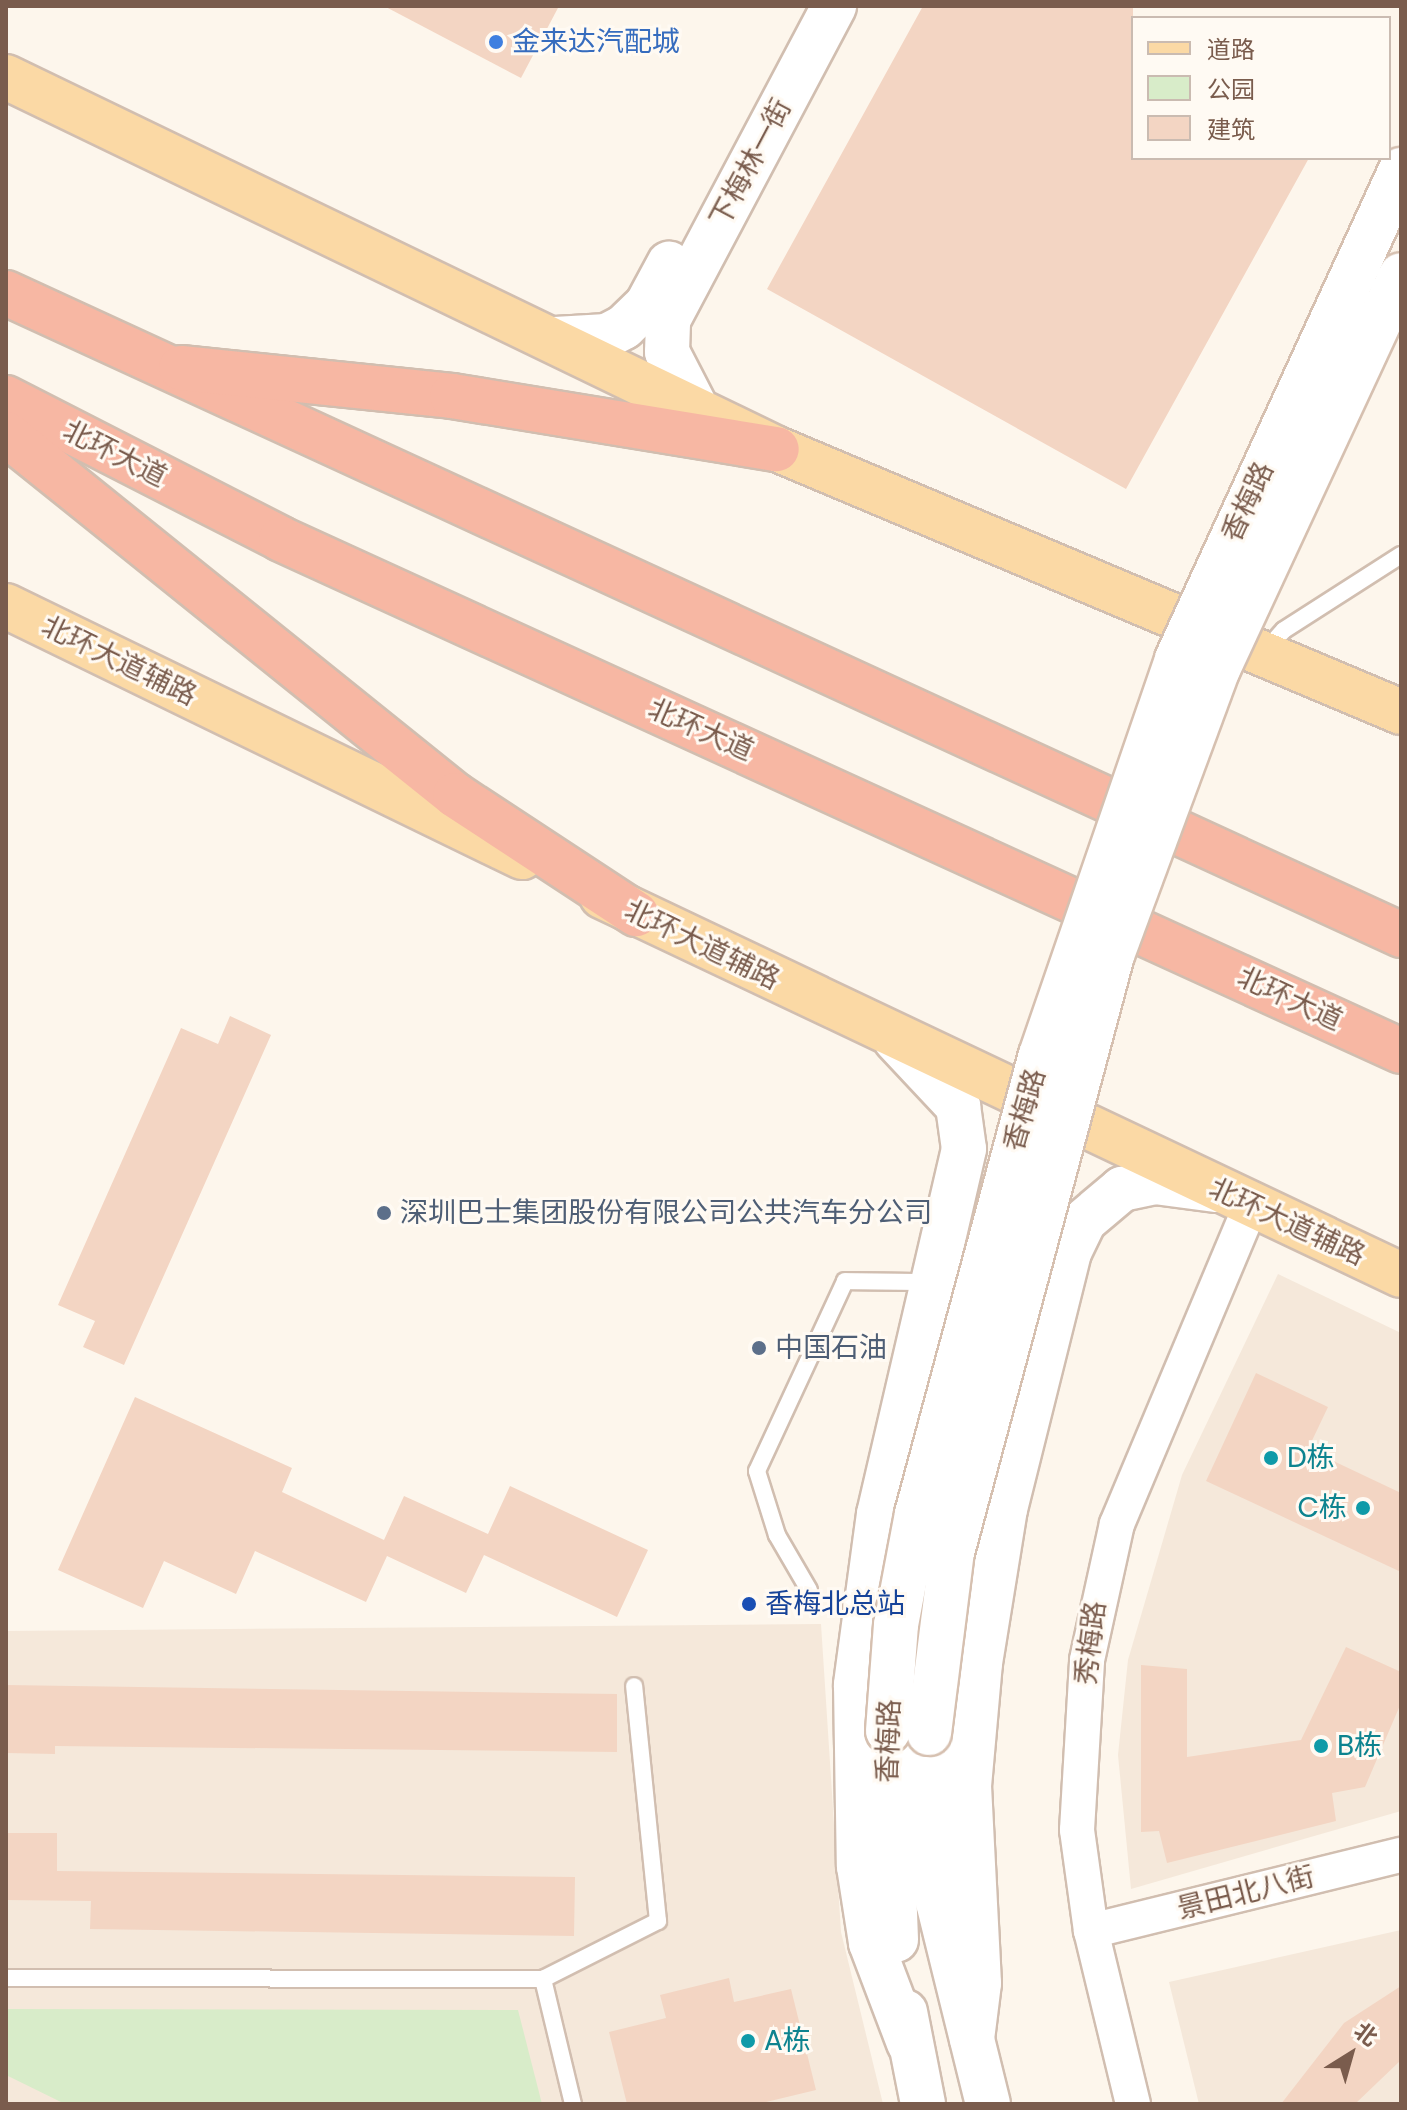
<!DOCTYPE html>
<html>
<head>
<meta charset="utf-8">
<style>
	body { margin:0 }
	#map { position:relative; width:1407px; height:2110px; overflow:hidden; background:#fdf6ec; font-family:Poppins,"Noto Sans SC",sans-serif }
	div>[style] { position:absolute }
	.residential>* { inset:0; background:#f5e8da }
	.green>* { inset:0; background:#d8ecc9 }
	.building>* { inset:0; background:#f3d5c3 }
	.roads { filter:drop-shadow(2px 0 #d1beb0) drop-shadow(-2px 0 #d1beb0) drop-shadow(0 2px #d1beb0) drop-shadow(0 -2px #d1beb0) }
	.lane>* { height:16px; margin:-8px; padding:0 8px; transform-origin:8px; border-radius:8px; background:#fff }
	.street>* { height:34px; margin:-17px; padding:0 17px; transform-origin:17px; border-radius:17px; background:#fff }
	.secondary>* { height:44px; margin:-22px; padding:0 22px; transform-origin:22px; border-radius:22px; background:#fff }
	.primary>* { height:44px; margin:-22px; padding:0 22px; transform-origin:22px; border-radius:22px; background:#fbd9a5 }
	.highway>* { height:44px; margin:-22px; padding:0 22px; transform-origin:22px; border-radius:22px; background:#f7b7a3 }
	.bridges { filter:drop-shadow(2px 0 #d6c0b0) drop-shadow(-2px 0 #d6c0b0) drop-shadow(0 2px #d6c0b0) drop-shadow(0 -2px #d6c0b0) }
	.secondary-bridge>* { height:44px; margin:-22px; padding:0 22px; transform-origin:22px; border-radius:22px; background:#fff }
	.dots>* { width:22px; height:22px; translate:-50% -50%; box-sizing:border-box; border:4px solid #fffaf3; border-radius:50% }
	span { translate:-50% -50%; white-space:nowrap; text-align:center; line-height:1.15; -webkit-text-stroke:6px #fffaf3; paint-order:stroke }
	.shop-label { font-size:28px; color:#366cbe }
	.left { translate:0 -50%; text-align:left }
	.street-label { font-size:28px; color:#7a5c4d }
	.service-label { font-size:28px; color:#4e5e75 }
	.culture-label { font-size:28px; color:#0d838f }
	.right { translate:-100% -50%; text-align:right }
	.transit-label { font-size:28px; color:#164399 }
	.frame { position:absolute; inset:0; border:8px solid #7a5c4d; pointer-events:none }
	.legend { position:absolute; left:1131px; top:16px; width:260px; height:144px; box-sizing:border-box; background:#fffaf3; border:2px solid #cabbb1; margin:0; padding:10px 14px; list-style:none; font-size:24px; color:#7a5c4d }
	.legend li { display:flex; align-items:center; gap:16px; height:40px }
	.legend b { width:40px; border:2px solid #cabbb1 }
	.north { position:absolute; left:1311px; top:2014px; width:80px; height:80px; -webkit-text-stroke:6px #fffaf3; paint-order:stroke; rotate:37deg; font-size:22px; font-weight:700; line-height:32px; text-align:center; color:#7a5c4d }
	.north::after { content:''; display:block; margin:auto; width:28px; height:36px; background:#7a5c4d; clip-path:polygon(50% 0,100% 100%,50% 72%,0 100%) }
</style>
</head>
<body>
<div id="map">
	<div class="residential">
		<i style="clip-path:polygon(1278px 1274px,1401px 1333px,1401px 1811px,1131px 1889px,1118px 1755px,1128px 1660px,1182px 1475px)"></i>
		<i style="clip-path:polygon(821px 1624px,841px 1932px,883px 2104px,6px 2104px,6px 1631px)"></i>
		<i style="clip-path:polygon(1401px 1930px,1401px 2104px,1199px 2104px,1169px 1982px)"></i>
	</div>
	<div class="green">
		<i style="clip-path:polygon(6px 2009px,518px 2010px,542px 2104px,65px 2104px,6px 2075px)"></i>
	</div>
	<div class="building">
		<i style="clip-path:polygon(384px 6px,559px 6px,521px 78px)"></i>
		<i style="clip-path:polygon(923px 6px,1133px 6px,1133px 158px,1309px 158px,1126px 489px,767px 289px)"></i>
		<i style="clip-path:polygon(230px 1016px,271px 1035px,124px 1365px,83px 1347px,95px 1321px,58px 1305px,181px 1028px,218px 1044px)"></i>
		<i style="clip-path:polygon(1256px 1373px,1328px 1407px,1308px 1449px,1401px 1493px,1401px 1572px,1206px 1481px)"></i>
		<i style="clip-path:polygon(135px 1397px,292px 1468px,282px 1492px,384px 1540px,404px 1496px,488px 1534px,510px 1486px,648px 1550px,617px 1617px,484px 1555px,466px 1593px,387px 1556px,366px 1602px,255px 1551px,236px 1594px,164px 1561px,143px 1608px,58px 1570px)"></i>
		<i style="clip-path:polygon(1346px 1647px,1401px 1672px,1401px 1703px,1365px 1787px,1332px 1793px,1336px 1821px,1167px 1863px,1159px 1831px,1141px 1832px,1141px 1665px,1187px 1669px,1187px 1757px,1301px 1740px)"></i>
		<i style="clip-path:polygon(6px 1685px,617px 1694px,617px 1752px,55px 1746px,55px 1754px,6px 1753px)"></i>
		<i style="clip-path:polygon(6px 1833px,57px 1833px,57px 1871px,575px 1877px,574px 1936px,90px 1929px,91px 1901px,6px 1900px)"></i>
		<i style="clip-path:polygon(729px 1978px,734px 2002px,791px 1989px,816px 2090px,758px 2104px,627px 2104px,609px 2032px,666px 2018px,660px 1995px)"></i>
		<i style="clip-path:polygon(1401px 1986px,1401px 2060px,1355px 2104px,1281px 2104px,1344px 2023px)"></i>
	</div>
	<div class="roads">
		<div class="lane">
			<i style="left:1265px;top:651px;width:28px;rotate:-48deg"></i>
			<i style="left:1284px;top:630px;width:139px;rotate:-32.7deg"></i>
			<i style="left:809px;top:1590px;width:64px;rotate:-120.2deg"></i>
			<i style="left:777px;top:1535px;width:67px;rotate:-107.4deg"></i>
			<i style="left:757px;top:1471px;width:209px;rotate:-65.1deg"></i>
			<i style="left:845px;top:1281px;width:86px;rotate:0.7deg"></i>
			<i style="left:6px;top:1978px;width:537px;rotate:0.11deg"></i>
			<i style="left:573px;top:2104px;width:129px;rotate:-103.5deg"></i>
			<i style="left:543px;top:1979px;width:129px;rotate:-26.8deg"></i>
			<i style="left:658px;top:1921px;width:236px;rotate:-95.8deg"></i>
		</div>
		<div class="street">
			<i style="left:1091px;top:1931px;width:319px;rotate:-13.8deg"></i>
			<i style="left:1133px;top:2104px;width:178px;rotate:-103.6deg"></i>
			<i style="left:1091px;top:1931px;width:102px;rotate:-97.9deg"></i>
			<i style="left:1077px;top:1830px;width:170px;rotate:-86.6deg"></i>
			<i style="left:1087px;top:1660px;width:139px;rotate:-77.6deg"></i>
			<i style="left:1117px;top:1524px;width:346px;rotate:-67.2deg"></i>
		</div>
		<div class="secondary">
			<i style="left:555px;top:339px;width:52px;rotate:-3.3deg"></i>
			<i style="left:607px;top:336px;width:19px;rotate:-28deg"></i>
			<i style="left:624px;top:327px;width:32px;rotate:-44deg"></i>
			<i style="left:647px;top:305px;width:47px;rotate:-61.8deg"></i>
			<i style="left:697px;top:410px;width:65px;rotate:-117.3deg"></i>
			<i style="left:667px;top:352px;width:32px;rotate:-88deg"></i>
			<i style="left:668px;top:320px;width:355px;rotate:-62.1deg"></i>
			<i style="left:896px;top:1040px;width:91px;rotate:46.8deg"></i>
			<i style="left:958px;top:1106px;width:43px;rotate:82.1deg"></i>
			<i style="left:964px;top:1149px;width:375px;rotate:103.1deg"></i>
			<i style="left:879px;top:1514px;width:173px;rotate:97.7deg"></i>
			<i style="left:856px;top:1685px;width:181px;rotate:89.1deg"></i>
			<i style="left:859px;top:1866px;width:78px;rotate:81.1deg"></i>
			<i style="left:871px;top:1943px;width:107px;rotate:69.2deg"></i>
			<i style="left:888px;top:1731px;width:209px;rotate:87.8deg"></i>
			<i style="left:929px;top:1733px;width:169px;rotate:87deg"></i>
			<i style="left:938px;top:1902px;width:208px;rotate:76.1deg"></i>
			<i style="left:905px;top:2012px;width:94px;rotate:78.9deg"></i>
			<i style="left:972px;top:2039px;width:56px;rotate:-82.9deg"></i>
			<i style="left:979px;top:1983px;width:197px;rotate:-92.9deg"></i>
			<i style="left:969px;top:1786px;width:123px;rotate:-84.9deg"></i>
			<i style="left:980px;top:1663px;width:156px;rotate:-80.8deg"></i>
			<i style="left:1005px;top:1509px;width:265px;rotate:-76deg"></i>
			<i style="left:1069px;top:1252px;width:34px;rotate:-64deg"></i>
			<i style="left:1084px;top:1221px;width:50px;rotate:-40.1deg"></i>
			<i style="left:1122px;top:1189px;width:34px;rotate:-12deg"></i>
			<i style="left:1155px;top:1182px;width:61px;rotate:7.6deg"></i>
		</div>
		<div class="primary">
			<i style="left:6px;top:77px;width:856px;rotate:25.76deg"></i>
			<i style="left:777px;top:449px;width:677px;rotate:22.85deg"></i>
			<i style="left:6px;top:606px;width:574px;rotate:25.94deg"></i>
			<i style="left:602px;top:896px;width:884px;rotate:25.38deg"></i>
		</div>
		<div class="highway">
			<i style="left:6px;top:293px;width:1536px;rotate:24.71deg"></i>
			<i style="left:181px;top:368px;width:272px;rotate:5.9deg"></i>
			<i style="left:452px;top:396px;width:329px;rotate:9.3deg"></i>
			<i style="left:6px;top:398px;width:309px;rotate:27.1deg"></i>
			<i style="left:281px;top:539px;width:1231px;rotate:24.57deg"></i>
			<i style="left:6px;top:434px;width:576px;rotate:38.8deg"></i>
			<i style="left:455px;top:795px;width:217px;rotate:33.3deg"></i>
		</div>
	</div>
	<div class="bridges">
		<div class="secondary-bridge">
			<i style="left:888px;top:1731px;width:106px;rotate:-85.7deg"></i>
			<i style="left:896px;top:1625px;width:113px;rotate:-79.3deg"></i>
			<i style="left:917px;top:1514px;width:475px;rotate:-74.9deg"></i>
			<i style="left:1041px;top:1055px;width:419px;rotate:-71deg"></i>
			<i style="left:1177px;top:659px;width:538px;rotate:-65.39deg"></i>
			<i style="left:929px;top:1733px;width:182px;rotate:-82.8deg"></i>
			<i style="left:952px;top:1552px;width:618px;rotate:-75deg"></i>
			<i style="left:1112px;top:955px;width:305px;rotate:-69.7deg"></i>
			<i style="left:1218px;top:669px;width:434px;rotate:-65.1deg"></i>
		</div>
	</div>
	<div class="dots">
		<i style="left:496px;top:42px;background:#3f7fe0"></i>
		<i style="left:384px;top:1213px;background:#5c6f8a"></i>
		<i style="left:759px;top:1348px;background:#5c6f8a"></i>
		<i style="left:1271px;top:1458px;background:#0f9aa8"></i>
		<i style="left:1363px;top:1508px;background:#0f9aa8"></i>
		<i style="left:749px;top:1604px;background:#1a4fb4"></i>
		<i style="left:1321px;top:1746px;background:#0f9aa8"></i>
		<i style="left:748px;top:2041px;background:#0f9aa8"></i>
	</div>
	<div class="shop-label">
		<span class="left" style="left:512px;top:42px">金来达汽配城</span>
	</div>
	<div class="street-label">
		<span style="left:751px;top:163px;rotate:-62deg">下梅林一街</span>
		<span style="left:115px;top:454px;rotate:27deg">北环大道</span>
		<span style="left:1248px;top:502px;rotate:-65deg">香梅路</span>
		<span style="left:119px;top:661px;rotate:26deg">北环大道辅路</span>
		<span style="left:701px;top:730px;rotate:24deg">北环大道</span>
		<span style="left:702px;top:945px;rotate:26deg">北环大道辅路</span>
		<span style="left:1290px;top:999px;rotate:25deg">北环大道</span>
		<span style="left:1025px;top:1110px;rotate:-74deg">香梅路</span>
		<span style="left:1287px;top:1222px;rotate:25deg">北环大道辅路</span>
		<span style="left:1091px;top:1643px;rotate:-83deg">秀梅路</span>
		<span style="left:889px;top:1741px;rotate:-88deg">香梅路</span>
		<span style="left:1246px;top:1893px;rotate:-14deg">景田北八街</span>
	</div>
	<div class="service-label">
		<span class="left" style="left:400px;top:1213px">深圳巴士集团股份有限公司公共汽车分公司</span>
		<span class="left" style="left:775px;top:1348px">中国石油</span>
	</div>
	<div class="culture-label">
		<span class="left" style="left:1287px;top:1458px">D栋</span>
		<span class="right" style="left:1347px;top:1508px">C栋</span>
		<span class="left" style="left:1337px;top:1746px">B栋</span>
		<span class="left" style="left:764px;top:2041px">A栋</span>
	</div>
	<div class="transit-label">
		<span class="left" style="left:765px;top:1604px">香梅北总站</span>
	</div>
	<div class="frame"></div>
	<ul class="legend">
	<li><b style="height:10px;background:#fbd9a5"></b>道路</li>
	<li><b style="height:22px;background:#d8ecc9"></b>公园</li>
	<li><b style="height:22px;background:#f3d5c3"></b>建筑</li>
	</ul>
	<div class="north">北</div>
</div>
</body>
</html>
